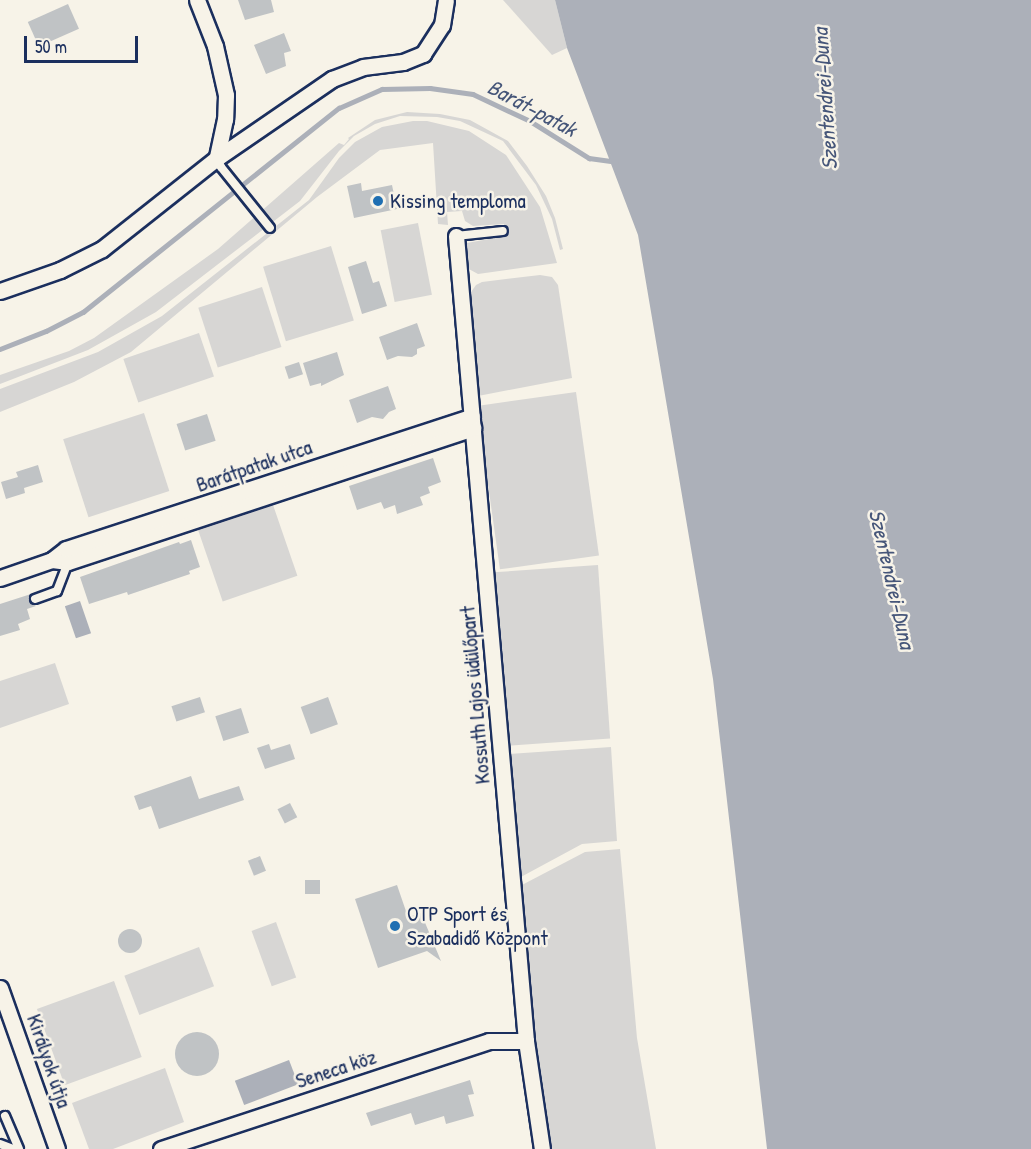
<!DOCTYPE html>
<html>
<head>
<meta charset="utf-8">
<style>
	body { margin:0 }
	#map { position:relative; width:1031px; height:1149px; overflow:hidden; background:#f7f3e8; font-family:"Patrick Hand",sans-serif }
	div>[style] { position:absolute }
	.green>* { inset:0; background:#d7d6d4; transform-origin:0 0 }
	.water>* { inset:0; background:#acb0b9; transform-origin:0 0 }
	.stream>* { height:4.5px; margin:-2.25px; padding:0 2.25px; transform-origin:2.25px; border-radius:2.25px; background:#acb0b9 }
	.building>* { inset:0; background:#c0c3c5; transform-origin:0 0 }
	.round { border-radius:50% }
	.roads { filter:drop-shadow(2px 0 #1b2f5e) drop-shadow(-2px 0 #1b2f5e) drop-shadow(0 2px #1b2f5e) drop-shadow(0 -2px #1b2f5e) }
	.service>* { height:8px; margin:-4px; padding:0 4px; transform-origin:4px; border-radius:4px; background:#f7f3e8 }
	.minor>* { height:15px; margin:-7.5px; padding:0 7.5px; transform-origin:7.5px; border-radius:7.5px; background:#f7f3e8 }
	.dots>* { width:16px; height:16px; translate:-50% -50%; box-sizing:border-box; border:3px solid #f7f3e8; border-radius:50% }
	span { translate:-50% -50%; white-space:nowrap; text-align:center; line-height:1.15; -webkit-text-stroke:5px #f7f3e8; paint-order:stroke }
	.poi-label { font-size:21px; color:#1b2f5e }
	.left { translate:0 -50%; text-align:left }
	.street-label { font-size:21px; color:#1b2f5e }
	.water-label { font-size:22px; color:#465679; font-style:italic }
	.scale { position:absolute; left:24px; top:36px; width:114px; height:27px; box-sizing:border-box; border:3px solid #1b2f5e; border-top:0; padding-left:8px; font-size:18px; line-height:21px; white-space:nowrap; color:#1b2f5e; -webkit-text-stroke:4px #f7f3e8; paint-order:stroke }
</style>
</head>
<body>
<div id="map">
	<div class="green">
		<i style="clip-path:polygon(503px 0,555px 0,567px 48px,552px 55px)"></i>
		<i style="clip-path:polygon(407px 112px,440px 114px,470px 120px,508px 141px,527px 166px,546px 196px,555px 218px,563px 249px,560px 250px,552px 219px,536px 185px,503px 141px,460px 121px,437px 117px,400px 116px,375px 124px,354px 136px,339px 151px,300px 201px,156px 312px,88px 350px,0 384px,0 375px,69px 351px,94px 338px,218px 249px,339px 143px,344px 145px,349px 139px,348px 138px,375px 120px)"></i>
		<i style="clip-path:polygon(413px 121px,427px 121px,469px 131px,506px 155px,540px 207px,557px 263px,478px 274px,467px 268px,461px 254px,467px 243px,505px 236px,504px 224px,473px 226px,465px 221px,462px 211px,447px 212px,448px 225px,438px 224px,433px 143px,380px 150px,317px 197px,131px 352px,74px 382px,0 412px,0 389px,98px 352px,162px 316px,309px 200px,339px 158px,355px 142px,382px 127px)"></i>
		<i style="left:418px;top:223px;width:73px;height:38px;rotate:79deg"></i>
		<i style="left:331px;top:246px;width:78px;height:71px;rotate:73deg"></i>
		<i style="clip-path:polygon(540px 275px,552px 277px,558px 285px,572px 378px,478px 396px,469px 295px,476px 285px,482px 282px)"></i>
		<i style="left:262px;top:287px;width:63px;height:67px;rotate:72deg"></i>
		<i style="left:199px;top:333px;width:46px;height:80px;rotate:71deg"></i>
		<i style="left:576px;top:392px;width:165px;height:100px;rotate:82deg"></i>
		<i style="left:144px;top:413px;width:82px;height:85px;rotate:72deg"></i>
		<i style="left:272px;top:502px;width:78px;height:79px;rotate:71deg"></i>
		<i style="left:598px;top:565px;width:174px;height:105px;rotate:86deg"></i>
		<i style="clip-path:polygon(55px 663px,69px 704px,0 728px,0 681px)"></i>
		<i style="clip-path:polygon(611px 747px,617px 841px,582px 844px,519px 878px,509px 754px)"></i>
		<i style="clip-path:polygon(620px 849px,637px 1038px,656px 1149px,547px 1149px,533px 1045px,520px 886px,585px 852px)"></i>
		<i style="left:276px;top:922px;width:59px;height:26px;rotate:70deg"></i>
		<i style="left:199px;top:947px;width:42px;height:80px;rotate:69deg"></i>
		<i style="left:114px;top:981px;width:81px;height:82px;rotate:70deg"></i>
		<i style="clip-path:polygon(165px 1068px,184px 1122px,113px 1149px,89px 1149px,72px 1103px)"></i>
	</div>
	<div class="water">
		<i style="clip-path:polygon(555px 0,1031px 0,1031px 1149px,767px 1149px,713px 679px,638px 235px,567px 48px)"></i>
		<i style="left:80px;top:601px;width:34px;height:16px;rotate:71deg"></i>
		<i style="left:289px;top:1060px;width:26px;height:58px;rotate:69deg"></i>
	</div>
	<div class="stream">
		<i style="left:0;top:349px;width:49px;rotate:-21.4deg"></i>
		<i style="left:46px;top:331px;width:42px;rotate:-27.2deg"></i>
		<i style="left:83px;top:312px;width:327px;rotate:-38.6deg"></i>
		<i style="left:339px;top:108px;width:47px;rotate:-23.8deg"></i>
		<i style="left:382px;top:89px;width:48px;rotate:-1.2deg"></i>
		<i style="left:430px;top:88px;width:43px;rotate:7.9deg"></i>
		<i style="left:473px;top:94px;width:63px;rotate:25.3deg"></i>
		<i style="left:530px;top:121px;width:70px;rotate:32.1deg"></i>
		<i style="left:589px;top:158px;width:27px;rotate:8deg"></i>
	</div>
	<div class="building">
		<i style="clip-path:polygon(238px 0,271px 0,274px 12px,245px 20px)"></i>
		<i style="left:68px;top:4px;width:27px;height:44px;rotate:66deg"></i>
		<i style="clip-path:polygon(284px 33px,291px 51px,284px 53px,286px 66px,266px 74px,254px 45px)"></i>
		<i style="clip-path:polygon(361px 183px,362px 191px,392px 185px,397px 209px,354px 218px,347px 186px)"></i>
		<i style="clip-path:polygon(366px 261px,373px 283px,379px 281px,387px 306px,362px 314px,348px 267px)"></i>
		<i style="clip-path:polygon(417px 323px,425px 346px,417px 349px,417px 354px,412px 357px,398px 356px,387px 360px,379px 337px)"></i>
		<i style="clip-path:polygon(337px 352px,344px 375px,321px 386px,321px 383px,310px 386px,303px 363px)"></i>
		<i style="left:299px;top:362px;width:13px;height:15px;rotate:72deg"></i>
		<i style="clip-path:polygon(388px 386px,396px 409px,389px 412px,383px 419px,372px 417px,357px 423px,349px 400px)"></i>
		<i style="left:207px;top:414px;width:28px;height:32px;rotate:72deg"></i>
		<i style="clip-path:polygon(433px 458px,441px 482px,428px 487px,430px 493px,420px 497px,423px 505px,397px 514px,395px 505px,384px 509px,381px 502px,357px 510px,349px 486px)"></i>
		<i style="clip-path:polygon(38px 465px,43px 482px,24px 488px,25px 493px,6px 499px,1px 482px,18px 477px,16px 472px)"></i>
		<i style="clip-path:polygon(191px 540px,200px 567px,189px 571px,190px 574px,128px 595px,127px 592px,89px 604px,80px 577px,179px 542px,180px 544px)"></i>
		<i style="clip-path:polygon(31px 594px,29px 600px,36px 606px,27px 609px,30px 619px,18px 624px,20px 630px,0 636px,0 604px)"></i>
		<i style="left:200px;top:697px;width:16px;height:30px;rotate:72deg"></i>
		<i style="left:328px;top:697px;width:29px;height:29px;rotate:70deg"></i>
		<i style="left:241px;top:708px;width:26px;height:27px;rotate:72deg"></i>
		<i style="clip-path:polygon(269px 744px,271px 750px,290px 744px,295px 759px,265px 769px,257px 748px)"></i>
		<i style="clip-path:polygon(191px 776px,199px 799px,239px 786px,244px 800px,159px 829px,151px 806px,139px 810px,134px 796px)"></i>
		<i style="left:290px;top:803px;width:16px;height:14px;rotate:63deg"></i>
		<i style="left:260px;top:856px;width:16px;height:13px;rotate:68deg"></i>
		<i style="left:305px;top:880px;width:15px;height:14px"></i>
		<i style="clip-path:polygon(397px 885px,408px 917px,421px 913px,441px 961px,427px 951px,378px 968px,355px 899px)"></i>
		<i class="round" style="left:118px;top:929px;width:24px;height:24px"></i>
		<i class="round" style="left:175px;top:1032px;width:44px;height:44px"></i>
		<i style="clip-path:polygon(470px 1080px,474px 1094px,468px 1095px,474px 1116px,446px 1124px,444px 1116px,415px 1125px,411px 1113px,371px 1126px,366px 1113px)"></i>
	</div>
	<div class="roads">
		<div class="service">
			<i style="left:217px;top:158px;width:10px;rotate:66deg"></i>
			<i style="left:221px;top:167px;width:78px;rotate:51.2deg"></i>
			<i style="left:456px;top:236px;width:47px;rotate:-6.1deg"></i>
			<i style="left:35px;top:599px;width:23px;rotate:-20deg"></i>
			<i style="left:57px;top:591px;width:31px;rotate:-69deg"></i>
			<i style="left:5px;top:1116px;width:36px;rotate:67deg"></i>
			<i style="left:0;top:1144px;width:14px;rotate:21deg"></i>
		</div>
		<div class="minor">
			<i style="left:197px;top:0;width:49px;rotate:68.6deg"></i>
			<i style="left:215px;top:46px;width:50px;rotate:77.3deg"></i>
			<i style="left:226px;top:95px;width:24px;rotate:92deg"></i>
			<i style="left:225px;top:119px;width:40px;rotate:102deg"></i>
			<i style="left:456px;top:236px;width:808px;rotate:85.03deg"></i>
			<i style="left:526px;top:1041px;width:109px;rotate:81.6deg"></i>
			<i style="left:0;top:291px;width:64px;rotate:-19.3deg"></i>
			<i style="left:60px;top:270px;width:47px;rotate:-26.6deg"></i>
			<i style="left:102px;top:249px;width:147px;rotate:-38.4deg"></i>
			<i style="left:217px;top:158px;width:140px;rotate:-34.5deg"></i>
			<i style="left:332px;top:79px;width:33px;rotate:-21deg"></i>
			<i style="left:363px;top:67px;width:40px;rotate:-7.1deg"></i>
			<i style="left:403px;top:62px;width:22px;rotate:-22deg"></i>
			<i style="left:423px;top:54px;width:35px;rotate:-57deg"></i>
			<i style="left:442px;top:25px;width:25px;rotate:-81deg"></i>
			<i style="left:52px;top:560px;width:16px;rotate:7deg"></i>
			<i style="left:68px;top:562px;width:427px;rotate:-18.3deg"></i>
			<i style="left:0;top:578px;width:55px;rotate:-19.1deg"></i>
			<i style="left:52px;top:560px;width:18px;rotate:-38deg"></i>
			<i style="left:66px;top:549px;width:427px;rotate:-18.1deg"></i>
			<i style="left:0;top:988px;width:171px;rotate:70.5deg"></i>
			<i style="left:161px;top:1149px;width:345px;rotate:-18.2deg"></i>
			<i style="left:489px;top:1041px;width:37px"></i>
		</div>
	</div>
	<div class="dots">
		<i style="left:378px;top:201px;background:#1f6fb2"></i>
		<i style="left:395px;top:926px;background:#1f6fb2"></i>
	</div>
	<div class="poi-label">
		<span class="left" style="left:390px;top:201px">Kissing temploma</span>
		<span class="left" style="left:407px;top:926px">OTP Sport és<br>Szabadidő Központ</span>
	</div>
	<div class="street-label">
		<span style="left:254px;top:466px;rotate:-19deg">Barátpatak utca</span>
		<span style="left:475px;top:695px;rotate:-95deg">Kossuth Lajos üdülőpart</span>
		<span style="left:49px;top:1061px;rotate:71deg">Királyok útja</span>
		<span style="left:336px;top:1069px;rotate:-18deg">Seneca köz</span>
	</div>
	<div class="water-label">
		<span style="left:825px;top:99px;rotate:-94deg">Szentendrei-Duna</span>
		<span style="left:532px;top:108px;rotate:28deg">Barát-patak</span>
		<span style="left:892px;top:579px;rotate:77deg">Szentendrei-Duna</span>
	</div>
	<div class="scale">50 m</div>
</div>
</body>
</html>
